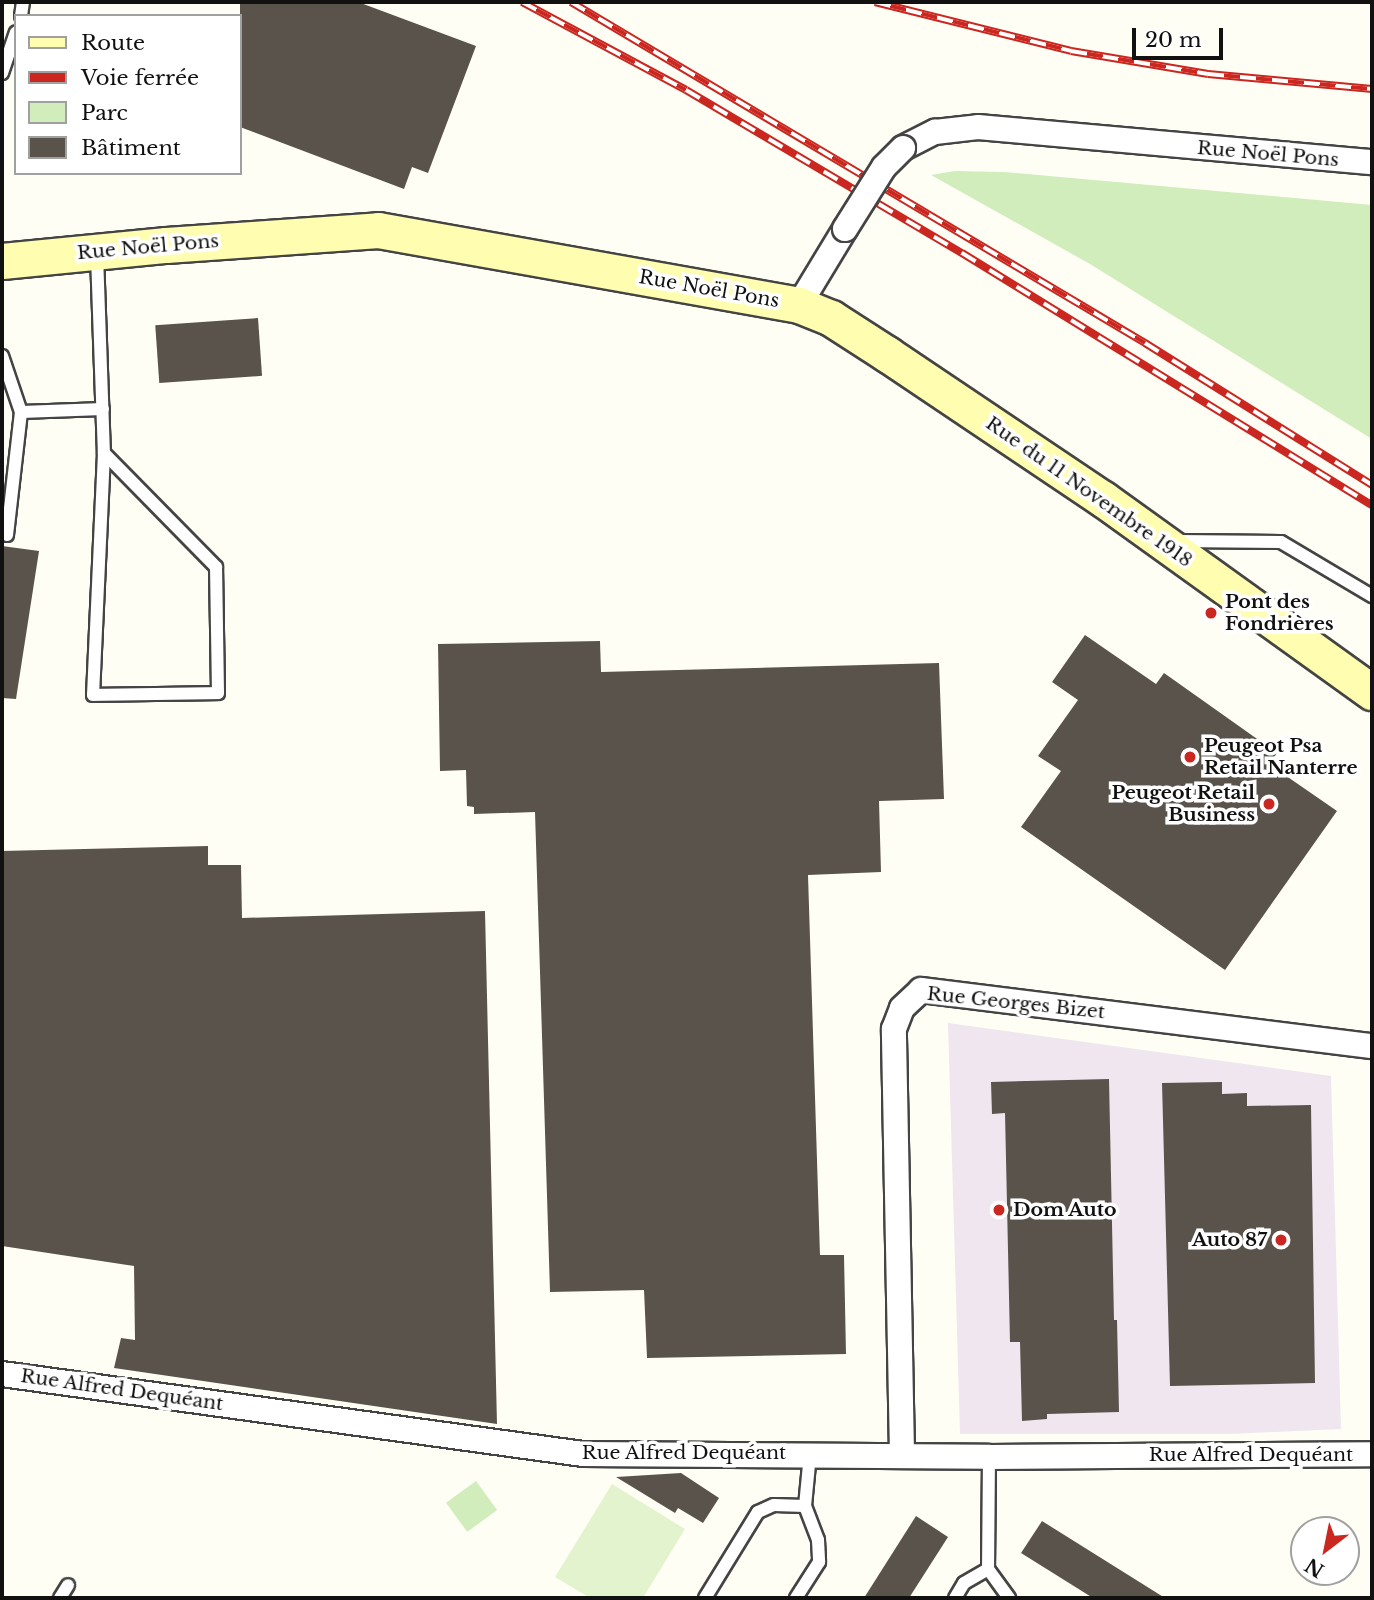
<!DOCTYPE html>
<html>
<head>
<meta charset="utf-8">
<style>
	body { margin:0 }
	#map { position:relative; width:1374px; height:1600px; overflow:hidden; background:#fffef5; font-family:"Libre Baskerville",serif }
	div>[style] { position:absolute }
	.industrial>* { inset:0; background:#efe6ef }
	.green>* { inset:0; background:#d0edbb; transform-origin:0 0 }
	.pitch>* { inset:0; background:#e3f3ce }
	.building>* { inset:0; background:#5a534c; transform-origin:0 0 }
	.roads { filter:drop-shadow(2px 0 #444) drop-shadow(-2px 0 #444) drop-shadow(0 2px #444) drop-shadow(0 -2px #444) }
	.lane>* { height:12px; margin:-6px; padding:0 6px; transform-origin:6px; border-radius:6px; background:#fff }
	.street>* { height:24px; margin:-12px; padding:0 12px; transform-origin:12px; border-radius:12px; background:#fff }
	.secondary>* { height:35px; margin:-17.5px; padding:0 17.5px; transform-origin:17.5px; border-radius:17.5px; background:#fffdb0 }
	.rail>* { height:8px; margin-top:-4px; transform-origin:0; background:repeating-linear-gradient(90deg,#fff 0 16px,#ca2720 0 32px); box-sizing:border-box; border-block:2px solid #ca2720 }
	.bridges { filter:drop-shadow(2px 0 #444) drop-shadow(-2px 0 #444) drop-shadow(0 2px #444) drop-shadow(0 -2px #444) }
	.street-bridge>* { height:24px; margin:-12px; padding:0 12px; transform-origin:12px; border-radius:12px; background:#fff }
	.dots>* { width:19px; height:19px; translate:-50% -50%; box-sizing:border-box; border:4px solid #fff; border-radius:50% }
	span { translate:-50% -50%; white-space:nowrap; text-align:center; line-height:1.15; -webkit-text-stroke:7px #fff; paint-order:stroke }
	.street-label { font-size:19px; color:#111 }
	.poi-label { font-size:19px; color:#111; font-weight:700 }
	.left { translate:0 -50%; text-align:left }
	.right { translate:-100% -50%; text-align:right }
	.frame { position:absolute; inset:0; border:4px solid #111; pointer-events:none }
	.legend { position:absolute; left:14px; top:14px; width:228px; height:161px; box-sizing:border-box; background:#fff; border:2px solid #a0a0a0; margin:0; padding:9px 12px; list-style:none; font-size:21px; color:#111 }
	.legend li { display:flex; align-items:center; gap:14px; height:35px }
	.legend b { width:35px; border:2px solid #a0a0a0 }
	.north { position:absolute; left:1290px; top:1516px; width:70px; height:70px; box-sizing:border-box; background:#fff; border:2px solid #a0a0a0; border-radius:50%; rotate:212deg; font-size:19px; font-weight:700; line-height:28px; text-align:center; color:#111 }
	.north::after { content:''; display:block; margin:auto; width:24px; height:32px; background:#ca2720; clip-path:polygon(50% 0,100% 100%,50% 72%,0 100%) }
	.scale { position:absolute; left:1132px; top:28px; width:91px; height:32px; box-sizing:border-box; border:4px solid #111; border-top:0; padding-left:9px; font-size:21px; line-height:24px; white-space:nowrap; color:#111; -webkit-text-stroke:5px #fff; paint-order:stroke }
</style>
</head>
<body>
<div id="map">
	<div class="industrial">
		<i style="clip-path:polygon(948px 1023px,1331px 1076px,1341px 1429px,1230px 1434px,960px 1434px)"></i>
	</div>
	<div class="green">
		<i style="clip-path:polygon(955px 171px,1004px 172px,1372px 205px,1372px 439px,1090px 264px,931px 175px)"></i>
		<i style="left:476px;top:1481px;width:36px;height:37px;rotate:54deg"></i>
	</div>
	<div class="pitch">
		<i style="clip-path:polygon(612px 1484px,685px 1529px,643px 1598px,590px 1598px,555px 1577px)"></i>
	</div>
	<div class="building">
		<i style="clip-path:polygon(240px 2px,358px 2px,476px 46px,428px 173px,412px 167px,404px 189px,240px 127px)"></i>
		<i style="left:258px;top:318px;width:58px;height:103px;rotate:86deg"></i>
		<i style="clip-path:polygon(2px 546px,39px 551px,16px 699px,2px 698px)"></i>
		<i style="clip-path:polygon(1085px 635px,1156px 684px,1164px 673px,1277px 753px,1269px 764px,1337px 811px,1225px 970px,1021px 827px,1061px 771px,1038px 756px,1078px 700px,1052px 682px)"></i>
		<i style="clip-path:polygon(600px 641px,601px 672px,939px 663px,944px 799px,879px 801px,881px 872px,808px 875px,820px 1255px,844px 1255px,846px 1354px,647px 1358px,644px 1290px,550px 1292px,535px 812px,474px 814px,474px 807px,467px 806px,466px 770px,440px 771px,438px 644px)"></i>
		<i style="clip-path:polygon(208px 846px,208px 865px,241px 865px,242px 918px,485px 911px,497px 1424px,114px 1368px,121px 1338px,135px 1340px,134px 1266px,2px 1246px,2px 851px)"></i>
		<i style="clip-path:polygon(1109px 1079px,1114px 1320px,1117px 1320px,1119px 1412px,1047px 1414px,1047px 1419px,1022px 1421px,1020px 1342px,1010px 1342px,1005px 1113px,992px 1114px,991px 1082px)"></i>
		<i style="clip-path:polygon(1222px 1082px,1222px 1094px,1247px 1093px,1247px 1106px,1311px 1105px,1315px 1383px,1170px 1386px,1162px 1083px)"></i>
		<i style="clip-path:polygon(681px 1473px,719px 1498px,703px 1523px,678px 1508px,675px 1513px,616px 1477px)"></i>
		<i style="clip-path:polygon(916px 1516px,948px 1537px,909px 1598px,864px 1598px)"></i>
		<i style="clip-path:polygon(1042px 1521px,1165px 1598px,1093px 1598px,1021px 1553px)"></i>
	</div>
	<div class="roads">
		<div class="lane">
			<i style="left:21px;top:16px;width:14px;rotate:-82deg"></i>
			<i style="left:2px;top:73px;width:43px;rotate:-71.1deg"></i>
			<i style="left:97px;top:255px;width:198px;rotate:88deg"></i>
			<i style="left:104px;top:453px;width:242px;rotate:92.6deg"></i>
			<i style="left:93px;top:695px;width:125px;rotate:-0.9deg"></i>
			<i style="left:218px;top:693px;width:126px;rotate:-90.9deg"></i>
			<i style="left:216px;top:567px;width:160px;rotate:-134.5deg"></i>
			<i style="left:2px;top:356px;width:59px;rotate:71.3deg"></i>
			<i style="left:21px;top:412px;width:82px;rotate:-2.1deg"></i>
			<i style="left:7px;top:535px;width:124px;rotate:-83.5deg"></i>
			<i style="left:1177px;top:541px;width:104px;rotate:0.6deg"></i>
			<i style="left:1281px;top:542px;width:106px;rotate:30.7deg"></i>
			<i style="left:989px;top:1457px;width:112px;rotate:90.5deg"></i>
			<i style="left:988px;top:1569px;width:36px;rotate:54deg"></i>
			<i style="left:805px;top:1506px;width:52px;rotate:-84.5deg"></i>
			<i style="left:60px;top:1598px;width:15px;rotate:-58deg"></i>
			<i style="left:705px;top:1598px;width:101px;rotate:-58.4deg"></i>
			<i style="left:758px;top:1512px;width:17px;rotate:-24deg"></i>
			<i style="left:774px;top:1505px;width:31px;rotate:2deg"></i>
			<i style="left:805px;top:1506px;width:36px;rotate:69deg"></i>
			<i style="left:818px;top:1540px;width:22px;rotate:87deg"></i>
			<i style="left:819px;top:1562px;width:43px;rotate:122.6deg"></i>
			<i style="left:955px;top:1598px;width:17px;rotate:-59deg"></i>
			<i style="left:964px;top:1583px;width:28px;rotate:-30deg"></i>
		</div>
		<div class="street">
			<i style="left:903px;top:148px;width:36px;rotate:-27deg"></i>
			<i style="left:935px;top:132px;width:43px;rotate:-6.6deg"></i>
			<i style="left:978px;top:127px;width:396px;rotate:5.1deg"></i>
			<i style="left:799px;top:305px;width:89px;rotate:-58.8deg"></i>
			<i style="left:2px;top:1374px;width:586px;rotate:7.84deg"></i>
			<i style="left:583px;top:1454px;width:406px;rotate:0.4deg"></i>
			<i style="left:989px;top:1457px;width:383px;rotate:-0.4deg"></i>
			<i style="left:902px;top:1454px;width:425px;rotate:-91.1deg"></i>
			<i style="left:894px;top:1029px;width:22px;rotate:-69deg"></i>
			<i style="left:902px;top:1008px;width:26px;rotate:-43deg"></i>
			<i style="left:921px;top:990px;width:454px;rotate:7.1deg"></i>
		</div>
		<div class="secondary">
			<i style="left:2px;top:261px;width:165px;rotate:-5.6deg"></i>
			<i style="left:166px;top:245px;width:213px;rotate:-4deg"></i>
			<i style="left:378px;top:230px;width:428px;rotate:10.1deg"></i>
			<i style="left:799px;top:305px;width:35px;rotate:22deg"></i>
			<i style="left:831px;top:318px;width:67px;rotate:32.7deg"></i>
			<i style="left:887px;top:354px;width:260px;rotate:33.9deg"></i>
			<i style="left:1103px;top:499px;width:331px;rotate:35.7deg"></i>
		</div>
	</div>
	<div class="rail">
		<i style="left:522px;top:2px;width:186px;rotate:28.2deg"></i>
		<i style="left:686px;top:90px;width:321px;rotate:30.6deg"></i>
		<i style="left:962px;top:253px;width:481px;rotate:31.6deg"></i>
		<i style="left:571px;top:2px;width:668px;rotate:30.71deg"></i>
		<i style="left:1145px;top:343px;width:268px;rotate:32deg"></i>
		<i style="left:875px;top:2px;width:202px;rotate:14deg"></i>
		<i style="left:1071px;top:51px;width:139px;rotate:9.5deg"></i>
		<i style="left:1208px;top:74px;width:165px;rotate:5.2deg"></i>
	</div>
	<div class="bridges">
		<div class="street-bridge">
			<i style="left:845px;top:229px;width:73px;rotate:-57.8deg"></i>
			<i style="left:884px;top:167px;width:27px;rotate:-45deg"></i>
		</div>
	</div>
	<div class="dots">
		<i style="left:1211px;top:613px;background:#ca2720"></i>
		<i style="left:1190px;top:757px;background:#ca2720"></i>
		<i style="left:1269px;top:804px;background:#ca2720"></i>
		<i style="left:999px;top:1210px;background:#ca2720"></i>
		<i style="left:1281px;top:1240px;background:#ca2720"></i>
	</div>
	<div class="street-label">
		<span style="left:1268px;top:154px;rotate:5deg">Rue Noël Pons</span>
		<span style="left:148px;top:247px;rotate:-5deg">Rue Noël Pons</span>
		<span style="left:709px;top:289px;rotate:10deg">Rue Noël Pons</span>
		<span style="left:1089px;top:492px;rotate:35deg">Rue du 11 Novembre 1918</span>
		<span style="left:1016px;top:1003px;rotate:6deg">Rue Georges Bizet</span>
		<span style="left:122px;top:1390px;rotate:8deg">Rue Alfred Dequéant</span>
		<span style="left:684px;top:1453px">Rue Alfred Dequéant</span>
		<span style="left:1251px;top:1455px">Rue Alfred Dequéant</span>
	</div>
	<div class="poi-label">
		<span class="left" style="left:1225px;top:613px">Pont des<br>Fondrières</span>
		<span class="left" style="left:1204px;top:757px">Peugeot Psa<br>Retail Nanterre</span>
		<span class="right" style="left:1255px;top:804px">Peugeot Retail<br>Business</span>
		<span class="left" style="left:1013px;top:1210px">Dom Auto</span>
		<span class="right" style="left:1267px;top:1240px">Auto 87</span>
	</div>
	<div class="frame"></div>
	<ul class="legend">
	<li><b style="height:9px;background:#fffdb0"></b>Route</li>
	<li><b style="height:9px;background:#ca2720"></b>Voie ferrée</li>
	<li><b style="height:19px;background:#d0edbb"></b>Parc</li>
	<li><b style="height:19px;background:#5a534c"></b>Bâtiment</li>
	</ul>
	<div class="north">N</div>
	<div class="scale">20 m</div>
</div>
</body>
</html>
